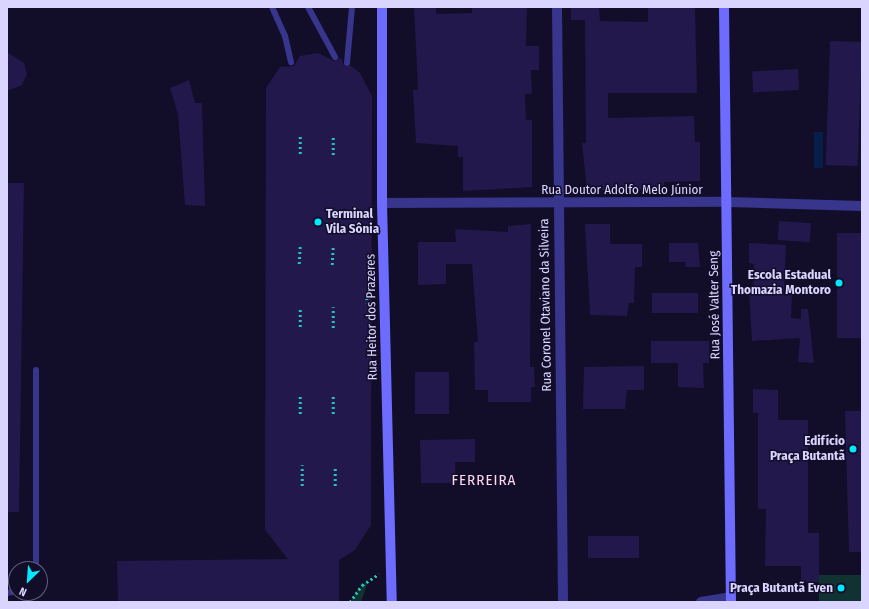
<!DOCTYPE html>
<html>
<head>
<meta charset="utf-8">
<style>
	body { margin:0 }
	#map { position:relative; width:869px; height:609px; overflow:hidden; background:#120e29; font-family:"Fira Sans Condensed",sans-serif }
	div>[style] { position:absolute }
	.green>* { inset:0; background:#103332; transform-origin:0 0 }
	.water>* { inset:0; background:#061f4a; transform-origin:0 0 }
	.building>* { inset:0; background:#22184b; transform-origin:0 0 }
	.path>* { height:2.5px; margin-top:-1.25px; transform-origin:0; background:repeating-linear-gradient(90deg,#25c3b8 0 2px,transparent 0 5px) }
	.lane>* { height:6px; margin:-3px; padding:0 3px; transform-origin:3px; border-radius:3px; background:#37358c }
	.street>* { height:10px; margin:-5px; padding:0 5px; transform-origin:5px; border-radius:5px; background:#37358c }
	.secondary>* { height:10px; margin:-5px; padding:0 5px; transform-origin:5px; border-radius:5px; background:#6e6cff }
	.dots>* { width:11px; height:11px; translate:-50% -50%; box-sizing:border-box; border:2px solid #120e29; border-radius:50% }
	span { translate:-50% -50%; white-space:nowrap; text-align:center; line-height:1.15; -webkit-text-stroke:3px #120e29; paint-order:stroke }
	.street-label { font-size:13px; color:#dad5ff }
	.poi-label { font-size:13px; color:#dad5ff; font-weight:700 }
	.left { translate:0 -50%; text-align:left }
	.right { translate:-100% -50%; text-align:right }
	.quarter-label { font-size:15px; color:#ffd7f1; letter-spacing:1px }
	.frame { position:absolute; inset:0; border:8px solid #dad5ff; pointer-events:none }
	.north { position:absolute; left:8px; top:561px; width:40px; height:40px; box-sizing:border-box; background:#120e29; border:1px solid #625e7f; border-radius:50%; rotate:205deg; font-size:11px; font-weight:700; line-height:16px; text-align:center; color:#dad5ff }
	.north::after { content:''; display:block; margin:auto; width:14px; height:18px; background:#01e9ff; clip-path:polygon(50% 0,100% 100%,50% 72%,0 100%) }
</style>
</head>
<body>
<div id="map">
	<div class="green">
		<i style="left:862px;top:575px;width:27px;height:43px;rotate:90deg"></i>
		<i style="clip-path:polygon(369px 579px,361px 602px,350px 602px,357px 590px)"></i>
	</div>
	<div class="water">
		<i style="left:814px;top:132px;width:9px;height:36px"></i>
	</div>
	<div class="building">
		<i style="clip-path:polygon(414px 7px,436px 7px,436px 14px,472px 13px,472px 7px,527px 7px,526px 46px,539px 46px,539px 70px,531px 70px,532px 94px,525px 94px,526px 120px,532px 120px,532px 187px,463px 191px,463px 157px,458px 157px,458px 146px,416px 143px,413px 90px,418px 90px)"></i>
		<i style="clip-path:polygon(571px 7px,599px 7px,600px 21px,648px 22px,648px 7px,695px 7px,697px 93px,608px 93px,608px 118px,694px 116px,695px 142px,700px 142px,700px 181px,664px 182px,664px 187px,642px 190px,587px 190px,582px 143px,586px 143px,585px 20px,571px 20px)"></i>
		<i style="left:830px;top:41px;width:32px;height:124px;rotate:2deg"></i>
		<i style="clip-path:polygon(7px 52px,24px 63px,27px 74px,22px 85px,7px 91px)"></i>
		<i style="clip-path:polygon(318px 53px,334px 61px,341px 58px,344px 66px,351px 66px,360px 73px,372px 96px,371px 525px,355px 550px,339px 560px,339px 602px,118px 602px,117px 561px,288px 559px,265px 530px,266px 88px,280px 67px,294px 66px,300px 56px)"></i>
		<i style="left:798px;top:69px;width:21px;height:46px;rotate:87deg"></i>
		<i style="clip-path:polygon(189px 80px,195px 103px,202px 103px,205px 206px,185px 205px,178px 114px,170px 88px)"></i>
		<i style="clip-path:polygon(7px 183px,24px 183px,19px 512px,7px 512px)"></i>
		<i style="left:779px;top:221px;width:32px;height:19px;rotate:4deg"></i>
		<i style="clip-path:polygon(531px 224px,530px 367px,534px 367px,535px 387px,531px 387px,531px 402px,488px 402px,488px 390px,475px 390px,474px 342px,478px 342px,472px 264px,446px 264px,446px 284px,418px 285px,418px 242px,456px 242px,455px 229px,508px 232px,508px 226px)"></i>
		<i style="clip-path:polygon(585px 224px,610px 224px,610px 244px,642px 244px,642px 267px,635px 267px,634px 303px,629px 303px,627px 316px,590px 315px)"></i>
		<i style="left:837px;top:233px;width:25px;height:105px"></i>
		<i style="clip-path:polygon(669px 243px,698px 243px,700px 267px,685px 267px,686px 262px,669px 262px)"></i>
		<i style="clip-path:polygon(749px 243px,786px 245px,784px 293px,792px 293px,791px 318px,801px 319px,801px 309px,808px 309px,814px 363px,798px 362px,800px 338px,752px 341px,749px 290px,753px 290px,754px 264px,749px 263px)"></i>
		<i style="left:652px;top:293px;width:46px;height:20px"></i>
		<i style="clip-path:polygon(651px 341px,709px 341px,709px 363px,703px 363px,704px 388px,678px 387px,678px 363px,651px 363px)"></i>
		<i style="clip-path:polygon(644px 366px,644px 390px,627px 390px,625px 409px,583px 409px,584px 367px)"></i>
		<i style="left:415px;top:372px;width:34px;height:42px"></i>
		<i style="clip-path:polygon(753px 389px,778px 390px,778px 420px,808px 420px,808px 533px,819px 533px,819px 582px,801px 582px,801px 566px,765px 566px,766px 509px,758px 509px,758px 413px,753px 413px)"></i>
		<i style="clip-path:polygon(845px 411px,862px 411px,862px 552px,849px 552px)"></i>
		<i style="clip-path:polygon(475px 439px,475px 462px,455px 462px,456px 483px,421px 483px,420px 440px)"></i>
		<i style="left:639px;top:536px;width:22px;height:51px;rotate:90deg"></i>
	</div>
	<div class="path">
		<i style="left:300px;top:154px;width:20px;rotate:-90deg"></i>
		<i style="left:333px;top:155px;width:20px;rotate:-90deg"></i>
		<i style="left:299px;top:264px;width:20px;rotate:-87deg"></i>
		<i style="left:332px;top:265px;width:20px;rotate:-87deg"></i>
		<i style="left:367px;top:293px;width:10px;rotate:90deg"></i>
		<i style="left:367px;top:303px;width:5px"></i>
		<i style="left:300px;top:327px;width:20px;rotate:-90deg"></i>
		<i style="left:333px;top:328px;width:21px;rotate:-90deg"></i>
		<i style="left:300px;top:414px;width:20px;rotate:-90deg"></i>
		<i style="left:333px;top:414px;width:20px;rotate:-90deg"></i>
		<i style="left:302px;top:486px;width:21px;rotate:-90deg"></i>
		<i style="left:335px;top:486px;width:20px;rotate:-90deg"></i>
		<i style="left:350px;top:602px;width:21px;rotate:-55deg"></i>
		<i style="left:362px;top:585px;width:20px;rotate:-33deg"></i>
	</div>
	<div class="lane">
		<i style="left:272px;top:7px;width:32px;rotate:66deg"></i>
		<i style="left:285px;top:36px;width:27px;rotate:77deg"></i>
		<i style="left:308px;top:7px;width:57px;rotate:61.6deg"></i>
		<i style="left:347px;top:63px;width:56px;rotate:-84.9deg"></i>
		<i style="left:36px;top:370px;width:199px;rotate:90deg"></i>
		<i style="left:7px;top:593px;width:9px;rotate:-13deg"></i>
	</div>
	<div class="street">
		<i style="left:557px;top:7px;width:595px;rotate:89.42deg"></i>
		<i style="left:382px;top:203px;width:345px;rotate:-0.2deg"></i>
		<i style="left:727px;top:202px;width:135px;rotate:1.7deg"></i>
		<i style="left:701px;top:602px;width:30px;rotate:-9deg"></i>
	</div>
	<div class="secondary">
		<i style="left:382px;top:7px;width:196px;rotate:90deg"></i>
		<i style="left:382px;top:203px;width:399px;rotate:88.6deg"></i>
		<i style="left:724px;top:7px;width:595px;rotate:89.33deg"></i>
	</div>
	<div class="dots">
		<i style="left:318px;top:222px;background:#01e9ff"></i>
		<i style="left:839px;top:283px;background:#01e9ff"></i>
		<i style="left:853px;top:449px;background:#01e9ff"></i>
		<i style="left:841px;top:588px;background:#01e9ff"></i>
	</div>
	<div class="street-label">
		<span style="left:622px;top:190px">Rua Doutor Adolfo Melo Júnior</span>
		<span style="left:546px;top:305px;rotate:-91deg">Rua Coronel Otaviano da Silveira</span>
		<span style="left:715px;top:305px;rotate:-91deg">Rua José Valter Seng</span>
		<span style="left:372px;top:317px;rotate:-91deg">Rua Heitor dos Prazeres</span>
	</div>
	<div class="poi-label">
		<span class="left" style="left:326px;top:222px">Terminal<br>Vila Sônia</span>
		<span class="right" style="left:831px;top:283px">Escola Estadual<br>Thomazia Montoro</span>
		<span class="right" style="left:845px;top:449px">Edifício<br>Praça Butantã</span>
		<span class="right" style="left:833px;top:588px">Praça Butantã Even</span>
	</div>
	<div class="quarter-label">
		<span style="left:484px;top:481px">FERREIRA</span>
	</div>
	<div class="frame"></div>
	<div class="north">N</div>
</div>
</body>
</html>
